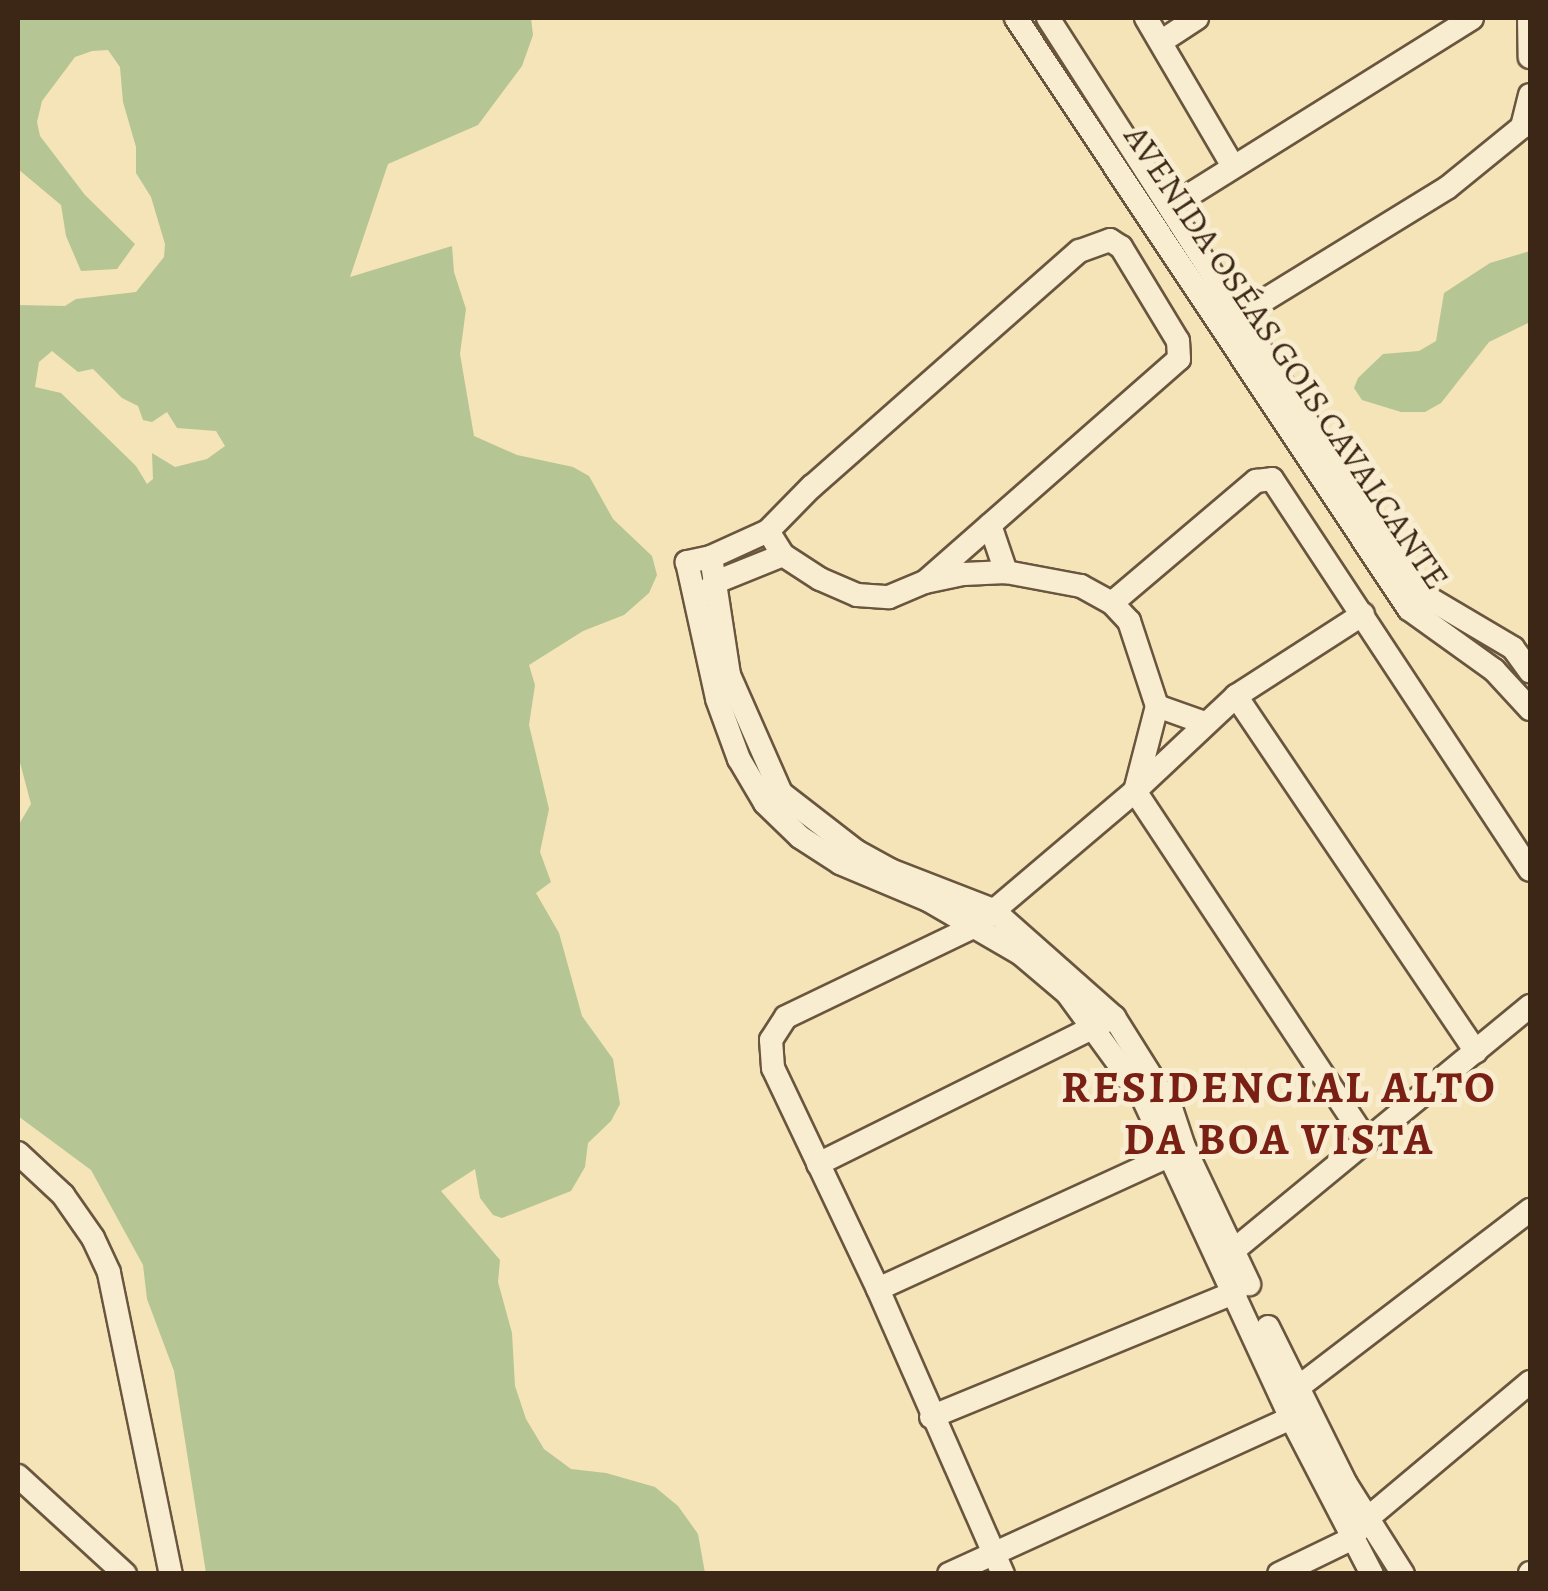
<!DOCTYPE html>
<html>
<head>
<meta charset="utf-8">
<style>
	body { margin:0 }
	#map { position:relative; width:1548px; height:1591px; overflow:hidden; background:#f4e4b8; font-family:Alegreya,serif }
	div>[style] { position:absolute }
	.green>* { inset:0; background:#b5c594 }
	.roads { filter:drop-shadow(2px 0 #6a563e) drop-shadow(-2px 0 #6a563e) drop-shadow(0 2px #6a563e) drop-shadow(0 -2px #6a563e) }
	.minor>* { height:22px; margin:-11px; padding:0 11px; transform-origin:11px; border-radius:11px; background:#f8edd1 }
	span { translate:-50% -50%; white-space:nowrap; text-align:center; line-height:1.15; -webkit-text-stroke:10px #f8edd1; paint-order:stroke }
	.street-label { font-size:35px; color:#3c2716 }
	.district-label { font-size:45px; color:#7a1f14; font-weight:700; letter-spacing:2.5px }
	.frame { position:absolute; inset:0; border:20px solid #3c2716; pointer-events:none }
</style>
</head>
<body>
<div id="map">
	<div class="green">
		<i style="clip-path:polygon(evenodd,18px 18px,531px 18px,533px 35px,522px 66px,478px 125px,388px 164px,350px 277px,452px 246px,454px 272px,466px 309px,460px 354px,474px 436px,517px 455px,573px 467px,589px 476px,613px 519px,652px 556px,657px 575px,649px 593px,624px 615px,583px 631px,529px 665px,535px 685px,529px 725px,549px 809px,540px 852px,551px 882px,536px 893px,559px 933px,582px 1016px,613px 1059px,620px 1104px,611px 1121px,588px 1143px,585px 1167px,571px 1191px,502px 1218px,493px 1215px,480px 1198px,475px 1169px,441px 1191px,500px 1260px,498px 1282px,512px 1333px,515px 1386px,526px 1419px,544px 1449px,571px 1469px,606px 1473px,655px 1487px,678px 1506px,698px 1534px,705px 1573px,206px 1573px,174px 1371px,147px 1299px,143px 1265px,91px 1170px,18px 1116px,18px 826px,31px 804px,18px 755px,18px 305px,65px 306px,76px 299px,136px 292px,164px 257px,165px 244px,151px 197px,136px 173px,136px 147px,123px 102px,120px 67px,108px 50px,92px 51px,75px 57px,42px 101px,37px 122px,40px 136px,85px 195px,135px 244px,117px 269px,81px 271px,66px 236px,61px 205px,18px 169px,18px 18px,52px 351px,78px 372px,93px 369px,122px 398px,138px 406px,143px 420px,152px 422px,167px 412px,177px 428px,216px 431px,225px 446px,207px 459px,175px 467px,152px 453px,153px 479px,147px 484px,136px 466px,61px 393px,35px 387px,39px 362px,52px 351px)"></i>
		<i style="clip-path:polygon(1530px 251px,1530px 322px,1489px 342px,1441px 403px,1425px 412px,1401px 412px,1362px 400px,1354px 388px,1358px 378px,1383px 354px,1419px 351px,1436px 341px,1444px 293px,1490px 263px)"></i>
	</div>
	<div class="roads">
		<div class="minor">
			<i style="left:1016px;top:18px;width:710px;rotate:56.38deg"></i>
			<i style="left:1409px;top:609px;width:105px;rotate:35.7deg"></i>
			<i style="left:1494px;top:670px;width:53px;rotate:47.3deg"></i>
			<i style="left:1048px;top:18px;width:680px;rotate:57.32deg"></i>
			<i style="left:1415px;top:590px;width:114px;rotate:30.6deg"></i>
			<i style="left:1513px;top:648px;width:29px;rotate:54deg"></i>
			<i style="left:1146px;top:18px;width:172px;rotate:59.6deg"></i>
			<i style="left:1529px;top:18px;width:39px;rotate:89deg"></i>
			<i style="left:1162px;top:41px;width:42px;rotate:-33.3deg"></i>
			<i style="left:1170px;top:207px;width:356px;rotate:-32deg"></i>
			<i style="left:1229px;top:322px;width:256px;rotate:-31.6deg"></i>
			<i style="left:1447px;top:188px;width:97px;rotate:-39.1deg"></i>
			<i style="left:1522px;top:127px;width:33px;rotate:-76deg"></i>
			<i style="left:990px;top:525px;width:50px;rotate:71.2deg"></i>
			<i style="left:768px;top:531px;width:28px;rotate:58deg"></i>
			<i style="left:783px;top:555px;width:44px;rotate:33deg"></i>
			<i style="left:820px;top:579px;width:40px;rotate:23.4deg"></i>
			<i style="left:857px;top:595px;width:32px;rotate:4deg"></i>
			<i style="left:889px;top:597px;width:39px;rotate:-23deg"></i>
			<i style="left:925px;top:582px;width:40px;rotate:-12deg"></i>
			<i style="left:964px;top:574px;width:42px;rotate:-2.7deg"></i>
			<i style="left:1006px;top:572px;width:76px;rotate:10.6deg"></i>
			<i style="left:1081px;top:586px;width:35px;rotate:29deg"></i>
			<i style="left:1112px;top:603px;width:25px;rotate:47deg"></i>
			<i style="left:1129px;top:621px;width:89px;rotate:71.8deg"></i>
			<i style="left:1157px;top:706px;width:88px;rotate:104.5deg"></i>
			<i style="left:1135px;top:791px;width:420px;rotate:56.5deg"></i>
			<i style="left:711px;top:557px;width:119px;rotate:81.3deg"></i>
			<i style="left:729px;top:675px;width:129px;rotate:66.2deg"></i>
			<i style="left:781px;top:793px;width:95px;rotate:37.7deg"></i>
			<i style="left:856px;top:851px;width:39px;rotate:29deg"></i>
			<i style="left:890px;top:870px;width:110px;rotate:21.2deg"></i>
			<i style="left:993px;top:910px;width:162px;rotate:41.5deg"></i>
			<i style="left:1114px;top:1017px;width:107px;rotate:57.9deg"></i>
			<i style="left:1171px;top:1108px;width:41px;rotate:71.6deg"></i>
			<i style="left:1184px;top:1147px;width:152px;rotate:64.6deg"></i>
			<i style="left:925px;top:582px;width:338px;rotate:-41.3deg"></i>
			<i style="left:1179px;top:359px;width:18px;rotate:-93deg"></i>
			<i style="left:1178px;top:341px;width:110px;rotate:-121.2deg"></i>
			<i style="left:1121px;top:247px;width:13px;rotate:-148deg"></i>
			<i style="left:1110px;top:240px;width:33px;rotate:160deg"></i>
			<i style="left:1079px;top:251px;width:356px;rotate:138.6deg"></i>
			<i style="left:812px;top:486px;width:63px;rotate:134.4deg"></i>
			<i style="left:768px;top:531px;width:63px;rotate:155.5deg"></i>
			<i style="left:711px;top:557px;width:25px;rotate:168deg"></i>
			<i style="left:687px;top:562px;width:140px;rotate:77.6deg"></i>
			<i style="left:717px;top:699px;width:64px;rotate:69.9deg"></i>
			<i style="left:739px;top:759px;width:51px;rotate:59.4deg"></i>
			<i style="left:765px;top:803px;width:49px;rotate:44.2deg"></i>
			<i style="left:800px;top:837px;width:48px;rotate:33deg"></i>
			<i style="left:840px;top:863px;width:95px;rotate:22.8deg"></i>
			<i style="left:928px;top:900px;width:108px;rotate:30.1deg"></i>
			<i style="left:1021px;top:954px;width:60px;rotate:40.3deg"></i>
			<i style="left:1067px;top:993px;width:127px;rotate:53.9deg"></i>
			<i style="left:1142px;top:1096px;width:355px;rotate:65.2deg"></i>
			<i style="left:1291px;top:1418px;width:176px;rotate:62.6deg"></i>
			<i style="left:706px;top:592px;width:14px;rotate:-45deg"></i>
			<i style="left:716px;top:582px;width:72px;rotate:-21.9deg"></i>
			<i style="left:1112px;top:603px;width:189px;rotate:-40.3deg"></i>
			<i style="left:1256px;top:481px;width:16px;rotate:-7deg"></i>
			<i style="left:1272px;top:479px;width:468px;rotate:56.6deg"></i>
			<i style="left:1236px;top:696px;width:429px;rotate:56deg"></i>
			<i style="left:1157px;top:706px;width:51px;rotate:19.5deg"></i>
			<i style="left:18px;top:1153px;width:62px;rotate:43deg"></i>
			<i style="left:63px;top:1195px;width:52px;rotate:55.1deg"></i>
			<i style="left:93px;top:1238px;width:38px;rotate:65deg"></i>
			<i style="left:109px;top:1273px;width:307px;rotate:78.4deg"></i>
			<i style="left:818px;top:1164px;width:322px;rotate:-26.4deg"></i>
			<i style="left:1234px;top:1250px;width:384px;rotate:-39.5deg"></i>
			<i style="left:878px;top:1289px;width:331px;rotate:-24.6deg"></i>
			<i style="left:1268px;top:1327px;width:175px;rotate:63.6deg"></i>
			<i style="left:1346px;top:1484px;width:107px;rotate:57.7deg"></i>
			<i style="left:1296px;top:1389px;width:295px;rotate:-37.4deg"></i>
			<i style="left:931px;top:1417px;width:330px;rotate:-22.3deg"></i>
			<i style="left:18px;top:1476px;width:145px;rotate:42.5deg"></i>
			<i style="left:949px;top:1574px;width:376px;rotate:-24.5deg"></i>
			<i style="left:1003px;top:1574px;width:311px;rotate:-113.7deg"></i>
			<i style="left:878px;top:1289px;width:245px;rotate:-115.4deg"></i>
			<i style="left:773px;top:1068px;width:28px;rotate:-94deg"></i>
			<i style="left:771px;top:1040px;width:27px;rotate:-57deg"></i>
			<i style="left:786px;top:1017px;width:212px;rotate:-25.7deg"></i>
			<i style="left:977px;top:925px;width:207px;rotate:-40.3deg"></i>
			<i style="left:1135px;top:791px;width:139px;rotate:-43.2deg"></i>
			<i style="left:1236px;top:696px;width:151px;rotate:-32.8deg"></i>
			<i style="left:1279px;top:1574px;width:80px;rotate:-25.9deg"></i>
			<i style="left:1351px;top:1539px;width:27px;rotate:-51deg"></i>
			<i style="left:1368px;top:1518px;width:212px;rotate:-40deg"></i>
			<i style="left:1530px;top:1574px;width:1px;rotate:-90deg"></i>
		</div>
	</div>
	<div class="street-label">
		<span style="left:1287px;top:357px;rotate:56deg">AVENIDA OSÉAS GOIS CAVALCANTE</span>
	</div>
	<div class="district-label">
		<span style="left:1279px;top:1114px">RESIDENCIAL ALTO<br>DA BOA VISTA</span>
	</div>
	<div class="frame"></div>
</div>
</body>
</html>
